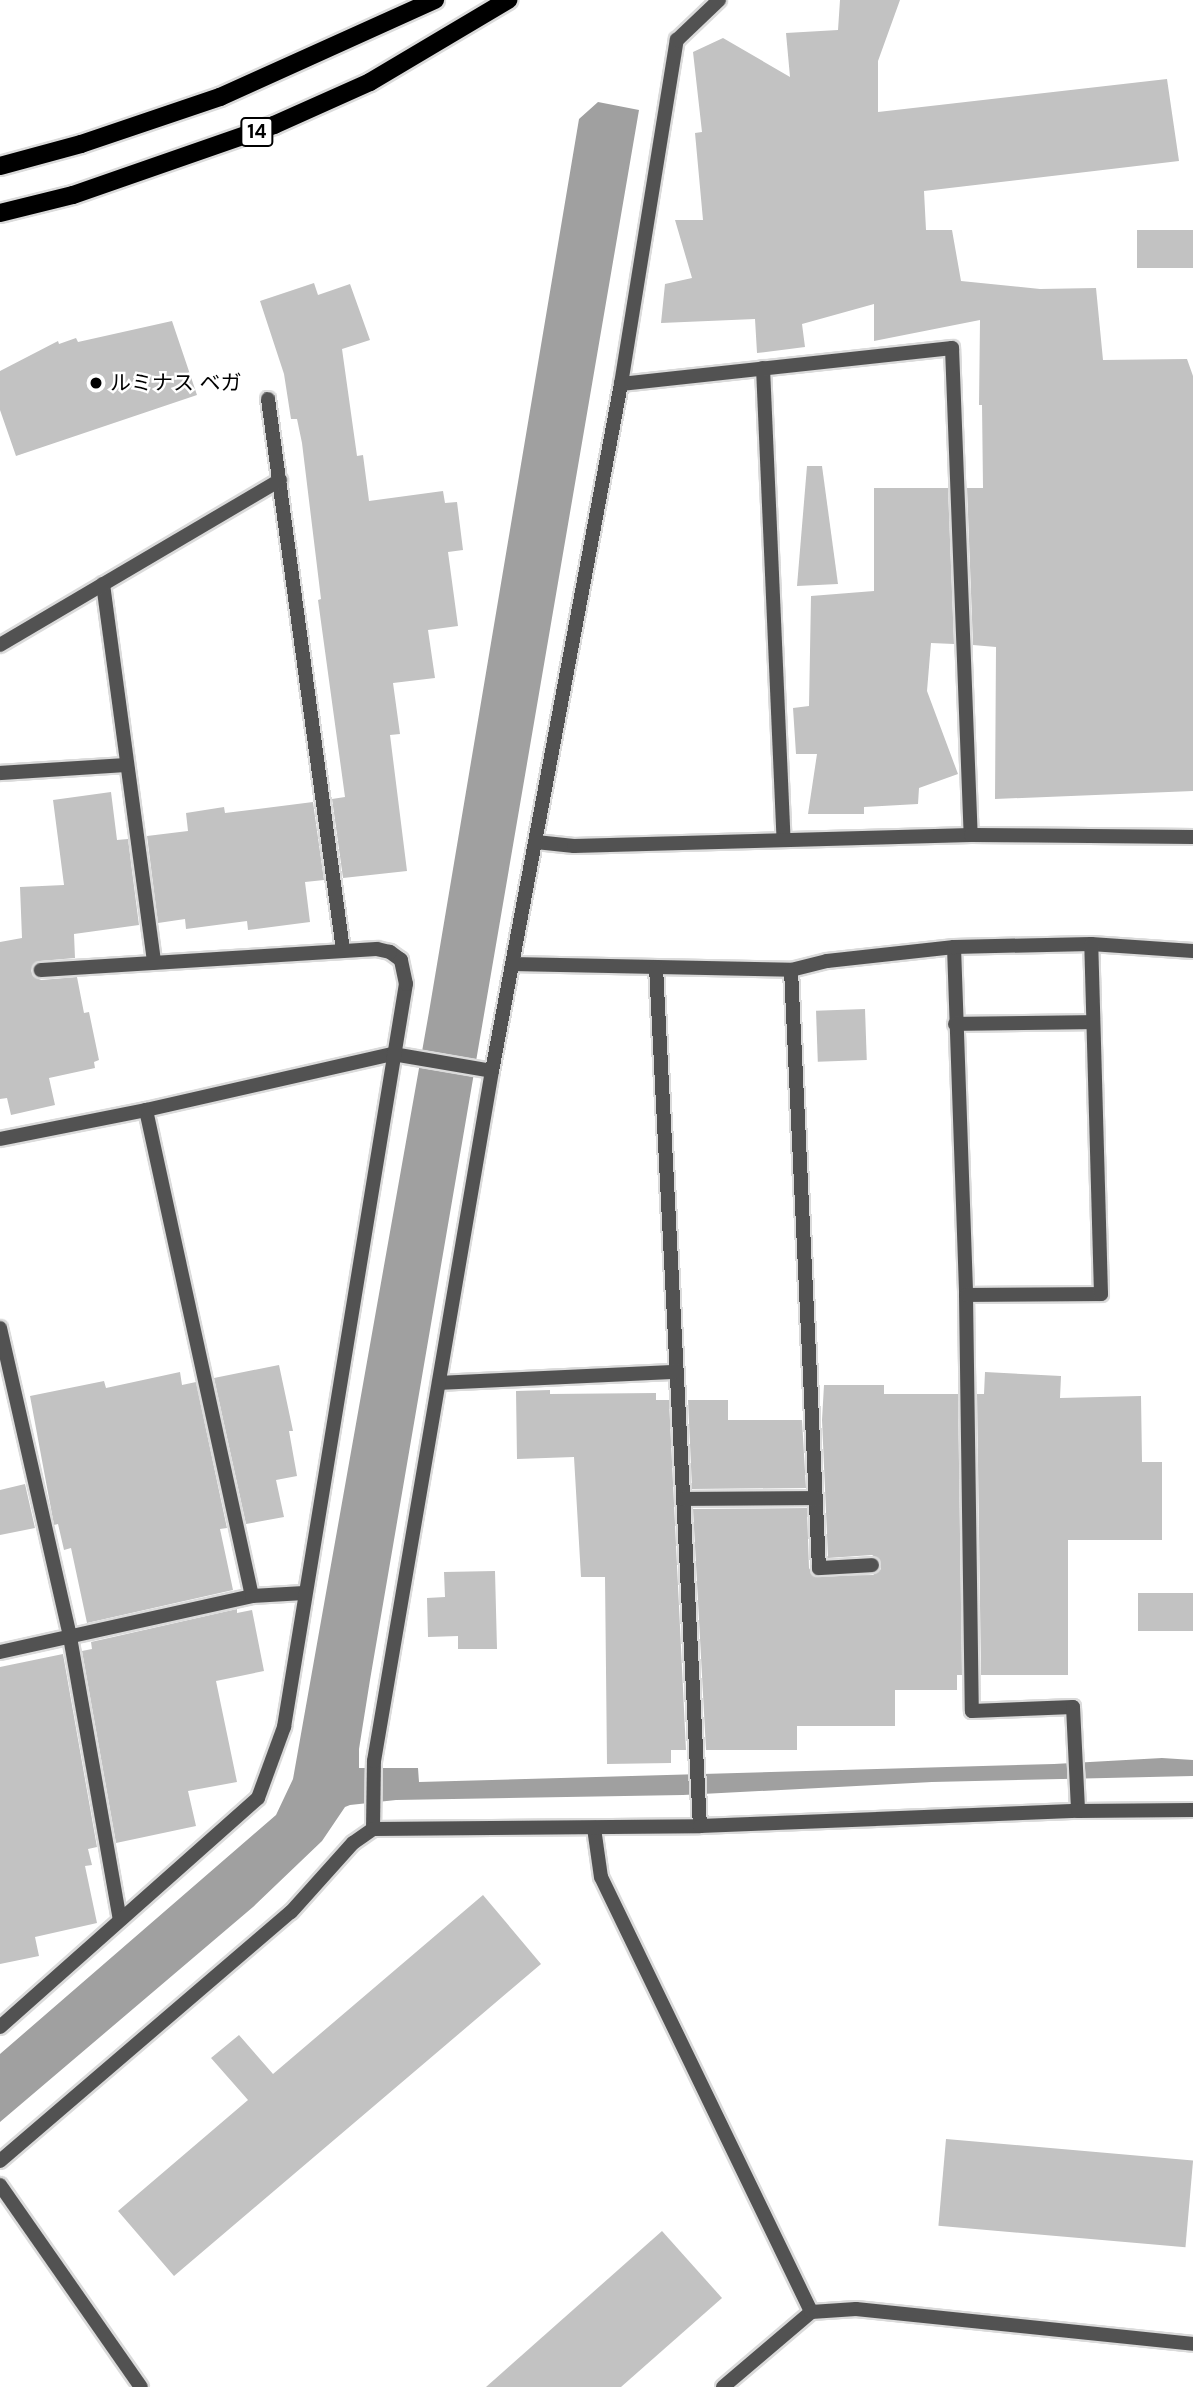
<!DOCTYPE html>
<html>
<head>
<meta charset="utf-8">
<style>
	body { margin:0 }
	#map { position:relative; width:1193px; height:2387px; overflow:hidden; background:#fff; font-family:"DM Sans","Noto Sans JP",sans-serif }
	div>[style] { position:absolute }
	.water>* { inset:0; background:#a0a0a0 }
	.building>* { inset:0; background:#c2c2c2; transform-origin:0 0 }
	.roads { filter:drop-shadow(2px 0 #dbdbdb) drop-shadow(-2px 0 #dbdbdb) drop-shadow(0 2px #dbdbdb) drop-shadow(0 -2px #dbdbdb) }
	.street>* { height:14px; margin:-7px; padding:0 7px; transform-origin:7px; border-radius:7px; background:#525252 }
	.primary>* { height:18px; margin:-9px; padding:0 9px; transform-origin:9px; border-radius:9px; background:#000 }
	.dots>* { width:19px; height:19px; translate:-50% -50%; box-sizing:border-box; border:4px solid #fff; border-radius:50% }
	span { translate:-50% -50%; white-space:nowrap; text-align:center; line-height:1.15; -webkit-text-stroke:5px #fff; paint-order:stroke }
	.shield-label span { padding:2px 5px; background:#fff; border:2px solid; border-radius:5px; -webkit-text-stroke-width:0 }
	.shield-label { font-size:19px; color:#000; font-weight:700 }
	.poi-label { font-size:21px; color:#000 }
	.left { translate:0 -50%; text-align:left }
</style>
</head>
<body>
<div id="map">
	<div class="water">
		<i style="clip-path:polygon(598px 102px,639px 110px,370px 1680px,359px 1749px,359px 1768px,418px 1768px,419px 1782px,1054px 1764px,1162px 1758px,1193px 1760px,1193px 1776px,932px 1782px,683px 1795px,396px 1800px,350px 1805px,345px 1807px,322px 1841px,253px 1907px,0 2122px,0 2054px,276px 1815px,293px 1779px,429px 1012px,579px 119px)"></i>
	</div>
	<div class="building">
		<i style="clip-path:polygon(840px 0,900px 0,878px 61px,878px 112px,1167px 79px,1179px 161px,924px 191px,926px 230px,952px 230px,961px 281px,1040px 289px,1096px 288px,1103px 360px,1187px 359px,1193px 376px,1193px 791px,995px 799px,996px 647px,973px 645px,967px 488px,983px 488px,982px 405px,979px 405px,980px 320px,874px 341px,874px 304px,802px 324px,805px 347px,757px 353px,755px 319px,661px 323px,665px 284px,692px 278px,675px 220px,703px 220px,695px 133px,702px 132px,693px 52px,723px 38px,790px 77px,786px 33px,838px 30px)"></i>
		<i style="left:1137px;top:230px;width:56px;height:38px"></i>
		<i style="clip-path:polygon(314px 283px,318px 295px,350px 284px,370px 340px,342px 349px,357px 456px,363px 455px,369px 501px,443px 491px,445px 503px,457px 502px,463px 550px,448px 552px,458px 626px,428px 630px,435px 678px,393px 683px,400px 734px,390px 735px,407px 871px,343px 878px,332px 799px,345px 797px,318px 600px,321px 599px,302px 443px,297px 419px,291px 419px,284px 374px,260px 301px)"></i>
		<i style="clip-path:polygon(172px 321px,197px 395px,16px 456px,0 410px,0 371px,58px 341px,59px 344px,76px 338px,78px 342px)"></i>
		<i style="clip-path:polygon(807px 466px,822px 466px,838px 584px,797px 586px)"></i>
		<i style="clip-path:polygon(874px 488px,948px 488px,954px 644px,931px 643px,927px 691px,958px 774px,919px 788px,918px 804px,864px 807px,864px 814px,808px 814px,817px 754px,796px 754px,793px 708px,809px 706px,811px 596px,874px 591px)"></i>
		<i style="clip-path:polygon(111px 792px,117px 840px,128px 839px,139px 925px,74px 934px,75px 958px,40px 961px,31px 970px,33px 976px,41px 980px,77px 977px,84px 1013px,89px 1012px,99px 1060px,94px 1062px,95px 1068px,49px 1078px,55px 1105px,11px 1115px,7px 1098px,0 1099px,0 942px,22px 938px,20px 887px,64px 885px,53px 800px)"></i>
		<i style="clip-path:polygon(313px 802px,324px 880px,305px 882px,310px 922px,248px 930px,247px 921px,186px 929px,185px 919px,158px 923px,147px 836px,188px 831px,186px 813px,224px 807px,225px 813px)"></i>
		<i style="left:865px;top:1009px;width:51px;height:49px;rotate:88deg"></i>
		<i style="clip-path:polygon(279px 1365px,293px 1431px,289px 1431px,297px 1476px,276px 1480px,284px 1517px,246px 1524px,214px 1378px)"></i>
		<i style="clip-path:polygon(180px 1372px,182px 1385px,196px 1382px,227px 1528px,220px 1529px,233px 1590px,87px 1623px,71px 1548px,64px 1550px,58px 1524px,54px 1525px,30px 1396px,104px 1381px,106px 1388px)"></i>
		<i style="clip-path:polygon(985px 1372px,1061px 1376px,1060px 1398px,1141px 1396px,1142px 1462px,1162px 1462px,1162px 1540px,1068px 1540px,1068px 1675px,981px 1675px,977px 1394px,984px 1394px)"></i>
		<i style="clip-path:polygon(824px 1385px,884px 1385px,884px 1394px,958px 1394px,962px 1675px,957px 1675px,957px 1690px,895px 1690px,895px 1726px,797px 1726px,797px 1750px,706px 1750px,693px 1509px,807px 1508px,809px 1568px,814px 1576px,873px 1575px,881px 1569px,880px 1560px,872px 1555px,828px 1558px,822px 1420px)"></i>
		<i style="clip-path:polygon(550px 1390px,550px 1394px,656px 1393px,656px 1400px,669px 1400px,686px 1750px,671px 1750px,671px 1763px,607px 1764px,605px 1577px,581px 1577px,574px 1457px,517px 1459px,516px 1391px)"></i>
		<i style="clip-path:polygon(688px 1400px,728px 1400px,728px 1420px,802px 1420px,806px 1488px,692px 1489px)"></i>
		<i style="clip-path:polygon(25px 1484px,35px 1528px,0 1535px,0 1490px)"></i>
		<i style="clip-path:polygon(495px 1571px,497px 1649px,458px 1649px,458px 1636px,428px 1637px,427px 1598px,445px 1597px,444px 1572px)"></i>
		<i style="left:1138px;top:1593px;width:55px;height:38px"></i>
		<i style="clip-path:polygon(237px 1609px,237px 1613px,252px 1610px,264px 1671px,216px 1681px,237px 1782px,188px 1791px,196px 1826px,116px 1843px,82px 1651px,92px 1649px,91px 1642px)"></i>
		<i style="clip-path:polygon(63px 1654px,97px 1847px,88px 1849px,92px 1865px,85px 1866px,97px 1923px,35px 1937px,39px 1956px,0 1964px,0 1667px)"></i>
		<i style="clip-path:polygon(483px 1895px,541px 1964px,174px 2276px,118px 2211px,248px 2100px,211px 2058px,239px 2035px,273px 2074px)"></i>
		<i style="left:946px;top:2139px;width:248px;height:87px;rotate:5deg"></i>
		<i style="clip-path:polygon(662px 2231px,722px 2298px,621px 2387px,486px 2387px)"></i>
	</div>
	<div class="roads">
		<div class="street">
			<i style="left:763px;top:368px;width:472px;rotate:87.5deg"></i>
			<i style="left:621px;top:384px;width:333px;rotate:-6.2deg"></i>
			<i style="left:952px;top:348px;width:487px;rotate:87.8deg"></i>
			<i style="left:268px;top:399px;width:556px;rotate:82.25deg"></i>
			<i style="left:103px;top:584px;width:382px;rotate:82.3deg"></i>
			<i style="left:0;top:645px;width:325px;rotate:-30.5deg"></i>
			<i style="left:0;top:773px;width:127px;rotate:-3.6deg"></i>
			<i style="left:536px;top:842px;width:38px;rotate:6deg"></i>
			<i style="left:574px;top:846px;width:397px;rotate:-1.6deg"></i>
			<i style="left:971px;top:835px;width:222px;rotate:0.5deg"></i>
			<i style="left:954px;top:947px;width:348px;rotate:88deg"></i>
			<i style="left:966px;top:1295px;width:416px;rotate:89.2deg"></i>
			<i style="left:972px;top:1711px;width:101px;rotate:-2.3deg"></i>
			<i style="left:1073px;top:1707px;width:104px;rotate:87.2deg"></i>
			<i style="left:512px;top:964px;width:279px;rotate:1.2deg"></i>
			<i style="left:791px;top:970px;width:37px;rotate:-14deg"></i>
			<i style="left:827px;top:961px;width:128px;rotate:-6.3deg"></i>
			<i style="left:954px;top:947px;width:137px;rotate:-1.3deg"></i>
			<i style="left:1091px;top:944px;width:102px;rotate:3.9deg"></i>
			<i style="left:656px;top:967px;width:860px;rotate:87.07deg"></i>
			<i style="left:791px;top:970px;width:599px;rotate:87.32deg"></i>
			<i style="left:819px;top:1568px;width:53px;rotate:-3.2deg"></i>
			<i style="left:955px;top:1024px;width:138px;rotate:-0.8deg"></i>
			<i style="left:146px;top:1110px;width:497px;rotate:77.7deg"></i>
			<i style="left:0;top:1139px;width:149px;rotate:-11.2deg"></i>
			<i style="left:146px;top:1110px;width:253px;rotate:-12.8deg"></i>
			<i style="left:393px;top:1054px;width:100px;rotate:9.7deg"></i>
			<i style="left:966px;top:1295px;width:135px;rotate:-0.4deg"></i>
			<i style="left:1101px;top:1294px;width:350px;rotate:-91.6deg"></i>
			<i style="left:0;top:1328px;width:317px;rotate:77.2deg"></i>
			<i style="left:70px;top:1637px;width:287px;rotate:80deg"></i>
			<i style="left:439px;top:1383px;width:237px;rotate:-2.7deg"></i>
			<i style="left:683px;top:1499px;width:133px;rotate:-0.4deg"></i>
			<i style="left:0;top:1652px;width:258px;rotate:-12.5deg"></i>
			<i style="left:252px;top:1596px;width:52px;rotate:-3.3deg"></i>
			<i style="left:594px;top:1828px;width:49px;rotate:81.9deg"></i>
			<i style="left:601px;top:1877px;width:483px;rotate:64.2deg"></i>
			<i style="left:373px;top:1829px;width:68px;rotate:-89.2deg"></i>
			<i style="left:374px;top:1761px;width:700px;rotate:-80.3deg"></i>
			<i style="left:492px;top:1071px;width:699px;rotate:-79.37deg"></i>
			<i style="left:621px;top:384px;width:349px;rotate:-80.8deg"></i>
			<i style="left:677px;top:40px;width:58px;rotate:-43.6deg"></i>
			<i style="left:0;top:2027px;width:345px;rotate:-41.6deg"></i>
			<i style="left:258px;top:1798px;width:76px;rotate:-69.9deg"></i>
			<i style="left:284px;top:1727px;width:753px;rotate:-80.68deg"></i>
			<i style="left:406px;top:984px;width:25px;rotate:-102deg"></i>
			<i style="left:401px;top:960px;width:14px;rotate:-144deg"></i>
			<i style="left:390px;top:952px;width:13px;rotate:-167deg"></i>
			<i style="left:377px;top:949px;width:337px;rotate:176.4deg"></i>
			<i style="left:0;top:2161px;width:383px;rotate:-40.6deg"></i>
			<i style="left:291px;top:1912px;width:93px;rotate:-48.1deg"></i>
			<i style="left:353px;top:1843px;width:24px;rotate:-35deg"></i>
			<i style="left:373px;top:1829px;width:327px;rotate:-0.5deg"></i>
			<i style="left:700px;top:1826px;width:378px;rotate:-2.3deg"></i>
			<i style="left:1078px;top:1811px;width:115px;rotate:-0.5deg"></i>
			<i style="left:0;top:2185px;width:246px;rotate:55.1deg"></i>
			<i style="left:723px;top:2387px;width:116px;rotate:-40.4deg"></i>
			<i style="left:811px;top:2312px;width:45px;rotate:-3.8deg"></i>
			<i style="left:856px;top:2309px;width:339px;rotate:5.9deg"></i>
		</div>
		<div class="primary">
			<i style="left:0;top:166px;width:84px;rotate:-15.2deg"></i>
			<i style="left:81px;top:144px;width:147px;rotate:-18.7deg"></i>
			<i style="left:220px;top:97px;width:236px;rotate:-24.3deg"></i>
			<i style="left:0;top:213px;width:75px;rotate:-13.9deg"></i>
			<i style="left:73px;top:195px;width:213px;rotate:-19.2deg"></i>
			<i style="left:274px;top:125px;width:105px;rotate:-24.1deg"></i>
			<i style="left:370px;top:82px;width:161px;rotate:-30.7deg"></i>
		</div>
	</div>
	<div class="dots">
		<i style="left:96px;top:383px;background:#000"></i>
	</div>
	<div class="shield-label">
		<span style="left:257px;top:132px">14</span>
	</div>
	<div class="poi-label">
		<span class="left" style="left:110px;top:383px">ルミナス ベガ</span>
	</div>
</div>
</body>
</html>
